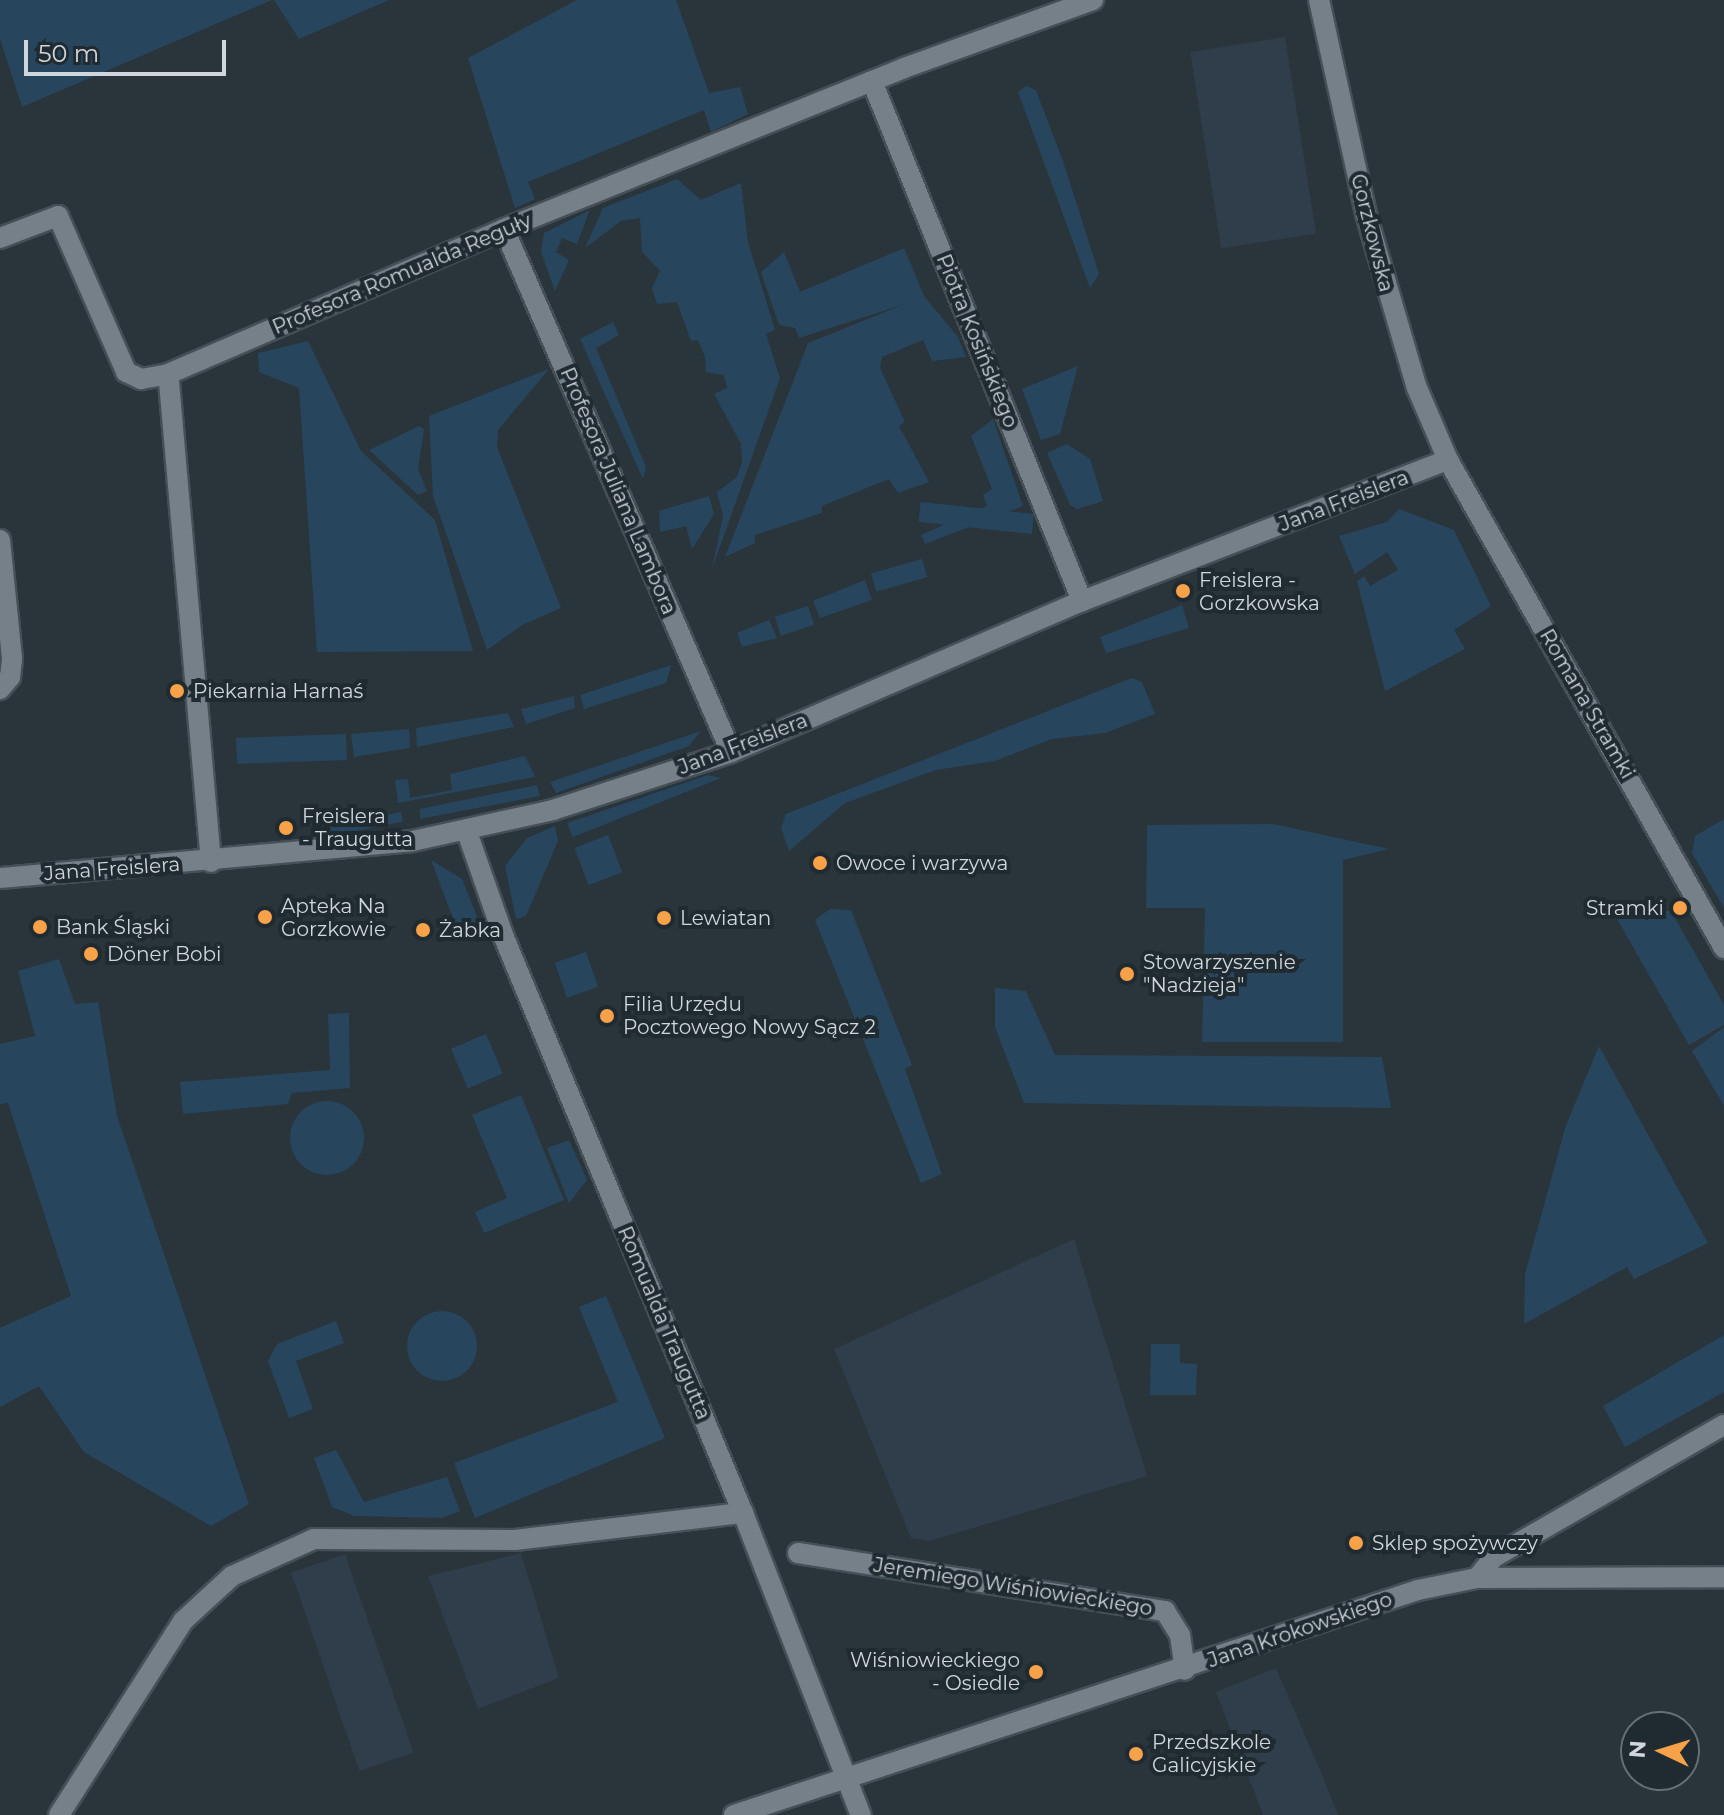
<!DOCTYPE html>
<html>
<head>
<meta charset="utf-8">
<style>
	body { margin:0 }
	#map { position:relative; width:1724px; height:1815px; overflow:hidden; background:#2a343b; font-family:Montserrat,sans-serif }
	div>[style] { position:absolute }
	.built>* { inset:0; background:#2f3e4a; transform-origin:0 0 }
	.green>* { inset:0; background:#27465e; transform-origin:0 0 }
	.round { border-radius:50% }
	.roads { filter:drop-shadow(2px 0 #474f56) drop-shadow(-2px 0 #474f56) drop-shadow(0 2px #474f56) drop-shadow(0 -2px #474f56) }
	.minor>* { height:20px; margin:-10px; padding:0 10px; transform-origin:10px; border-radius:10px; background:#758089 }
	.dots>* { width:22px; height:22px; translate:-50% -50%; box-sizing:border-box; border:4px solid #202a31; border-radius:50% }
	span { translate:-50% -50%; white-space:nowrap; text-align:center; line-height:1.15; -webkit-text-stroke:8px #202a31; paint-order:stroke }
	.street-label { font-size:20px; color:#d0d6db }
	.poi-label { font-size:20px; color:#d0d6db }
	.left { translate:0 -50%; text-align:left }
	.right { translate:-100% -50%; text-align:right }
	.north { position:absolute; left:1620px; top:1711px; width:80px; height:80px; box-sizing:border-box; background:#202a31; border:2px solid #666f75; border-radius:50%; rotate:274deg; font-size:22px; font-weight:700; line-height:32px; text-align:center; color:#d0d6db }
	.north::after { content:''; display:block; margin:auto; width:28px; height:36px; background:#f7a149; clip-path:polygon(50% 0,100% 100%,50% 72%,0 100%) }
	.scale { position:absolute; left:24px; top:40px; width:202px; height:36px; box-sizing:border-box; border:4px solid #d0d6db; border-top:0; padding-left:10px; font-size:24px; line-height:28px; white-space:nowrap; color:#d0d6db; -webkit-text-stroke:6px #202a31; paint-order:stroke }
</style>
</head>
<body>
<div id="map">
	<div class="built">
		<i style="left:1285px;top:37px;width:199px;height:96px;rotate:81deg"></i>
		<i style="clip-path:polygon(1074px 1239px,1147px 1476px,930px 1541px,911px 1538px,834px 1349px)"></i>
		<i style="clip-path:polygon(521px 1553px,559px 1678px,478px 1709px,428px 1576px)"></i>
		<i style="left:345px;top:1554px;width:210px;height:57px;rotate:71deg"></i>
		<i style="clip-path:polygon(1276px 1668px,1320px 1770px,1338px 1815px,1263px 1815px,1216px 1692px)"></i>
	</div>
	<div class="green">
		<i style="clip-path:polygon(0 0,272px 0,22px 107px,0 39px)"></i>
		<i style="clip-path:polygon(274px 0,389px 0,299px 39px)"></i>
		<i style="clip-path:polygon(577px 0,676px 0,709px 93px,740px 87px,748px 114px,711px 132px,704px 110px,528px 182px,535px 199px,515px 208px,468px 58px)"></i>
		<i style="clip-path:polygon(1026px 86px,1036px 90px,1063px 161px,1099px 274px,1090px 288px,1018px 92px)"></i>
		<i style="clip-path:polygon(677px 179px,701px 200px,741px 183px,748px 242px,775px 330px,766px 334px,780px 378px,712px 569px,723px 516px,717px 492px,737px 477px,742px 462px,741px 444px,714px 394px,727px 388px,724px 375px,706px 372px,705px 357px,698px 340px,691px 341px,677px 302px,657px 304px,652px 288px,660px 271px,642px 252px,640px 218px,621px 221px,585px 248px,603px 208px)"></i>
		<i style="clip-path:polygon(590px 210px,577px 244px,562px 238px,556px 252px,569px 260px,555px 291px,541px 252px,544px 233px)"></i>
		<i style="clip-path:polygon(904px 248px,924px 296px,958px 337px,966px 357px,932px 361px,923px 340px,882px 357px,880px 368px,905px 422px,899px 426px,929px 482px,898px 493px,889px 479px,822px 506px,822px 513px,755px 535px,755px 543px,725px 557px,808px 343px,905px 304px,799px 338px,795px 328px,779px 325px,761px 272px,784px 252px,800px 292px)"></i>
		<i style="clip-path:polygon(613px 322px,619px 335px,596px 348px,646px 467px,643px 479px,580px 339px)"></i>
		<i style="clip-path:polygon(308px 341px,361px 451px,435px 520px,473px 651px,317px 652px,299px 388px,259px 372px,258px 353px)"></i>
		<i style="clip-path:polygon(1078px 366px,1060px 434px,1041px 440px,1022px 389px)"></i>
		<i style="clip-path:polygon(549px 369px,498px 430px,497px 447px,561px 608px,522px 625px,487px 650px,433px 496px,429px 416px)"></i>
		<i style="clip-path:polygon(993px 419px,1023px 506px,925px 544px,921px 535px,987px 506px,983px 495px,992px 489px,971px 436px)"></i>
		<i style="clip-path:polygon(419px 426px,424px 429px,418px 469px,427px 491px,418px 495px,369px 450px)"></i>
		<i style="clip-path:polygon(1067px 444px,1090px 459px,1103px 501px,1077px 509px,1070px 505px,1047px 453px)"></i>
		<i style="clip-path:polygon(709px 496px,714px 514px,692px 549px,686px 526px,660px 532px,659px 511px)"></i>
		<i style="clip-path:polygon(1399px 509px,1454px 530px,1491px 606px,1454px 630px,1465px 649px,1385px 691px,1357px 581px,1364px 576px,1370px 586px,1398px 570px,1387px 552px,1355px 574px,1339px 536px,1387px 522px)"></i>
		<i style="left:1034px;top:514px;width:20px;height:114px;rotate:96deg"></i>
		<i style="left:922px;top:559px;width:19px;height:53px;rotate:74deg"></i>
		<i style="clip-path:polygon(865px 580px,872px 600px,820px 618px,813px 601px)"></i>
		<i style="clip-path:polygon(1182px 605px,1189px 628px,1106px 653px,1100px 637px)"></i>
		<i style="left:808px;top:606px;width:20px;height:35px;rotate:72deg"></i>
		<i style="clip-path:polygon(769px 620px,777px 638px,742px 647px,737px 633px)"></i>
		<i style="clip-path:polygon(671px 665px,666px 683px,584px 709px,580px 695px)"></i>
		<i style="clip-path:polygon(1132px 678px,1142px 682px,1155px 714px,1105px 733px,1052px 739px,995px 761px,936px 770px,845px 803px,789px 851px,781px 828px,786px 814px)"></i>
		<i style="clip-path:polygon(574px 696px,575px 708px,526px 724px,521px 709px)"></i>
		<i style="clip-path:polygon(508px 713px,514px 727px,417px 747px,416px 728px)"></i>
		<i style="clip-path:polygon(409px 729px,410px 748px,354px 757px,351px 734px)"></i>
		<i style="clip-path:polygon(701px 731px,689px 746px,556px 793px,550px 782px)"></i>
		<i style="left:346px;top:734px;width:26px;height:110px;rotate:88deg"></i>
		<i style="clip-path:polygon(525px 756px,535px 777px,398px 803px,395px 780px,408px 779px,410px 798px,452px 790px,450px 774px)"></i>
		<i style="clip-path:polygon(708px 775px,721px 778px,573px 837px,567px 823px)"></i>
		<i style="clip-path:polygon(537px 785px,540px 796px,420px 819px,420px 809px)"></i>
		<i style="left:401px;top:812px;width:10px;height:76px;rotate:79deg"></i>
		<i style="clip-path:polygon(1724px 819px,1724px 908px,1692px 853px,1695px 836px)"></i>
		<i style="clip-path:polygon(1273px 824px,1389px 849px,1343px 860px,1343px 1042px,1202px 1042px,1205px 908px,1146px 908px,1147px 825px)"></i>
		<i style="clip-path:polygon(555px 826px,558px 841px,526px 916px,516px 919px,505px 866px,527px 838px)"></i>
		<i style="left:608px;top:835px;width:40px;height:36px;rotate:69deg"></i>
		<i style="clip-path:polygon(431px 860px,462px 879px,484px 934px,455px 924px)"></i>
		<i style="clip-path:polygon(830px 909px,851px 910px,912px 1065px,905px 1069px,942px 1174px,921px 1183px,815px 920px)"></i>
		<i style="clip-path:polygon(1671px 911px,1724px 1005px,1724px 1025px,1689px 1045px,1613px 912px)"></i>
		<i style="left:586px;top:952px;width:37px;height:33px;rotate:71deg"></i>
		<i style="clip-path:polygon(59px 959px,75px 1004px,98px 1002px,117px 1116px,249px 1504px,211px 1526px,84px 1452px,39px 1386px,0 1407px,0 1328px,71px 1296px,8px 1103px,0 1104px,0 1044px,35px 1036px,18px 971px)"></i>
		<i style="clip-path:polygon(995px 988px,1026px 991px,1055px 1055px,1382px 1057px,1391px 1108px,1024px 1103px,995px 1027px)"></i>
		<i style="clip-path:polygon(349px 1013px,350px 1088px,292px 1093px,288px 1104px,183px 1114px,180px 1082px,330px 1070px,328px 1014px)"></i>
		<i style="clip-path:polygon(1724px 1027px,1724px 1106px,1692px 1051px)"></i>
		<i style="left:486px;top:1034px;width:43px;height:38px;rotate:67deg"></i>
		<i style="clip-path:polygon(1599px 1046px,1708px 1243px,1634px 1279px,1627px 1267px,1524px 1324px,1525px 1274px,1566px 1125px)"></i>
		<i style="clip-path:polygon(521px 1095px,564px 1200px,484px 1233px,475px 1212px,507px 1198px,472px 1115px)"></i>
		<i class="round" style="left:290px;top:1101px;width:74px;height:74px"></i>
		<i style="clip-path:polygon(569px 1140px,587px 1180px,569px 1203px,547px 1148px)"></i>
		<i style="clip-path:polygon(606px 1296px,665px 1438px,475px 1518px,454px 1463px,618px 1402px,579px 1307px)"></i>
		<i class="round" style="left:407px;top:1311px;width:70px;height:70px"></i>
		<i style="clip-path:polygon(336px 1321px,344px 1343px,296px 1361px,313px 1409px,289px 1418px,268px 1361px,277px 1344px)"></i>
		<i style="clip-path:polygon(1724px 1335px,1724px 1392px,1625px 1447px,1603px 1406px)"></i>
		<i style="clip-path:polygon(1151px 1344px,1180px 1344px,1180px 1363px,1197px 1364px,1196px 1395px,1150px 1395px)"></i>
		<i style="clip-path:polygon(336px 1450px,364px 1502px,447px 1477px,460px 1511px,442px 1518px,354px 1516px,332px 1507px,314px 1458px)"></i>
	</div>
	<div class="roads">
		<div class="minor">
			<i style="left:1319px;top:0;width:219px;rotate:77.6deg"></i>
			<i style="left:1366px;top:214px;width:181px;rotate:73.7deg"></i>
			<i style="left:1417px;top:388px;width:78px;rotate:66.7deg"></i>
			<i style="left:1448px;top:460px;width:561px;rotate:60.51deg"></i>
			<i style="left:872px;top:81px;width:561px;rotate:68.01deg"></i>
			<i style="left:504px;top:229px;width:570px;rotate:66.54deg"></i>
			<i style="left:0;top:238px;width:62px;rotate:-20.8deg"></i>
			<i style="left:58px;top:216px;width:170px;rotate:66.4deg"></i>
			<i style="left:126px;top:372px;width:17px;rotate:25deg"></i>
			<i style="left:141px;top:379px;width:27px;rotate:-10deg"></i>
			<i style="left:0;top:540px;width:120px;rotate:84.2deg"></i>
			<i style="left:12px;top:659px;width:18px;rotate:96deg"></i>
			<i style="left:10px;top:677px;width:16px;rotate:130deg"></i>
			<i style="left:467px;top:832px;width:109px;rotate:70.7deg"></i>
			<i style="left:503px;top:935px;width:626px;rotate:67.45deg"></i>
			<i style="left:743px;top:1513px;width:324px;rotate:68.7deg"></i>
			<i style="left:211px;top:862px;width:490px;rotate:-95deg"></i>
			<i style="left:168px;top:374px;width:366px;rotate:-23.3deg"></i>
			<i style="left:504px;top:229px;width:431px;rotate:-21.9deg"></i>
			<i style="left:904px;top:68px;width:201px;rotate:-19.8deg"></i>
			<i style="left:0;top:878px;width:414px;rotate:-5.1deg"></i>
			<i style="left:412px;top:841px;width:144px;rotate:-12.4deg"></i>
			<i style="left:553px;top:810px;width:187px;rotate:-18deg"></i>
			<i style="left:731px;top:752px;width:382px;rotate:-23.3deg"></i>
			<i style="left:1082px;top:601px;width:392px;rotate:-21.1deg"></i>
			<i style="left:798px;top:1553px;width:372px;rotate:9deg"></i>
			<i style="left:1165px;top:1611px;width:28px;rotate:58deg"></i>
			<i style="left:1180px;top:1635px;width:35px;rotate:82deg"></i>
			<i style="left:1477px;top:1578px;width:27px;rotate:-51deg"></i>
			<i style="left:1494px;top:1557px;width:265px;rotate:-29.9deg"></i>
			<i style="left:59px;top:1815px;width:230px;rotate:-57.4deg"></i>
			<i style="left:183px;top:1621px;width:67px;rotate:-42.6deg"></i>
			<i style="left:232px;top:1576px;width:90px;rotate:-24.3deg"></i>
			<i style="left:314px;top:1539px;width:201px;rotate:0.3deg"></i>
			<i style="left:515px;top:1540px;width:230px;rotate:-6.8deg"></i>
			<i style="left:734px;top:1815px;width:720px;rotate:-18.21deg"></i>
			<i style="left:1418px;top:1590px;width:60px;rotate:-11.5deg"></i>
			<i style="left:1477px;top:1578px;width:247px;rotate:-0.2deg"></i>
		</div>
	</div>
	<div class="dots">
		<i style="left:1183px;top:591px;background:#f7a149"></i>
		<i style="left:177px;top:691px;background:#f7a149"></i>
		<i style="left:286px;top:828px;background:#f7a149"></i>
		<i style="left:820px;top:863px;background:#f7a149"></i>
		<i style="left:1680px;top:908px;background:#f7a149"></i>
		<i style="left:265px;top:917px;background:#f7a149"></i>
		<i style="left:664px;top:918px;background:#f7a149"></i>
		<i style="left:40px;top:927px;background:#f7a149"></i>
		<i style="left:423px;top:930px;background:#f7a149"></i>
		<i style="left:91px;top:954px;background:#f7a149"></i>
		<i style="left:1127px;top:974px;background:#f7a149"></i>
		<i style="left:607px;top:1016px;background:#f7a149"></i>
		<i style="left:1356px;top:1543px;background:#f7a149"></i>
		<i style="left:1036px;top:1672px;background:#f7a149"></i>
		<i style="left:1136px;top:1754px;background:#f7a149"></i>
	</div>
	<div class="street-label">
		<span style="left:1372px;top:233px;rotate:76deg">Gorzkowska</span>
		<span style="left:402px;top:274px;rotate:-23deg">Profesora Romualda Reguły</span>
		<span style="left:977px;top:341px;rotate:68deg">Piotra Kosińskiego</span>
		<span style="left:618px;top:491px;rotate:67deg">Profesora Juliana Lambora</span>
		<span style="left:1344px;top:501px;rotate:-21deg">Jana Freislera</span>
		<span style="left:1587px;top:704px;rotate:60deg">Romana Stramki</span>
		<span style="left:743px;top:744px;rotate:-21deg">Jana Freislera</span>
		<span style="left:112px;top:869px;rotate:-4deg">Jana Freislera</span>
		<span style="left:664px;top:1323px;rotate:67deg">Romualda Traugutta</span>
		<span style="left:1013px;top:1587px;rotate:9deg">Jeremiego Wiśniowieckiego</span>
		<span style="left:1300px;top:1630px;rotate:-19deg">Jana Krokowskiego</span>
	</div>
	<div class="poi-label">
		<span class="left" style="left:1199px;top:592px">Freislera -<br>Gorzkowska</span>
		<span class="left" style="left:193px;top:691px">Piekarnia Harnaś</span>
		<span class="left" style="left:302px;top:828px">Freislera<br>- Traugutta</span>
		<span class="left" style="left:836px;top:863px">Owoce i warzywa</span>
		<span class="left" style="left:281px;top:918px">Apteka Na<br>Gorzkowie</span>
		<span class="right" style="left:1664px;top:908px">Stramki</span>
		<span class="left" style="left:680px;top:918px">Lewiatan</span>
		<span class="left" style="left:56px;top:927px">Bank Śląski</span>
		<span class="left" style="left:439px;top:930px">Żabka</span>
		<span class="left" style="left:107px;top:954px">Döner Bobi</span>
		<span class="left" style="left:1143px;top:974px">Stowarzyszenie<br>"Nadzieja"</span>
		<span class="left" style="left:623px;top:1016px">Filia Urzędu<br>Pocztowego Nowy Sącz 2</span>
		<span class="left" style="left:1372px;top:1543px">Sklep spożywczy</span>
		<span class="right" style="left:1020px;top:1672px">Wiśniowieckiego<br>- Osiedle</span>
		<span class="left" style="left:1152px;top:1754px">Przedszkole<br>Galicyjskie</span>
	</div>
	<div class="north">N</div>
	<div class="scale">50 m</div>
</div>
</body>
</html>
